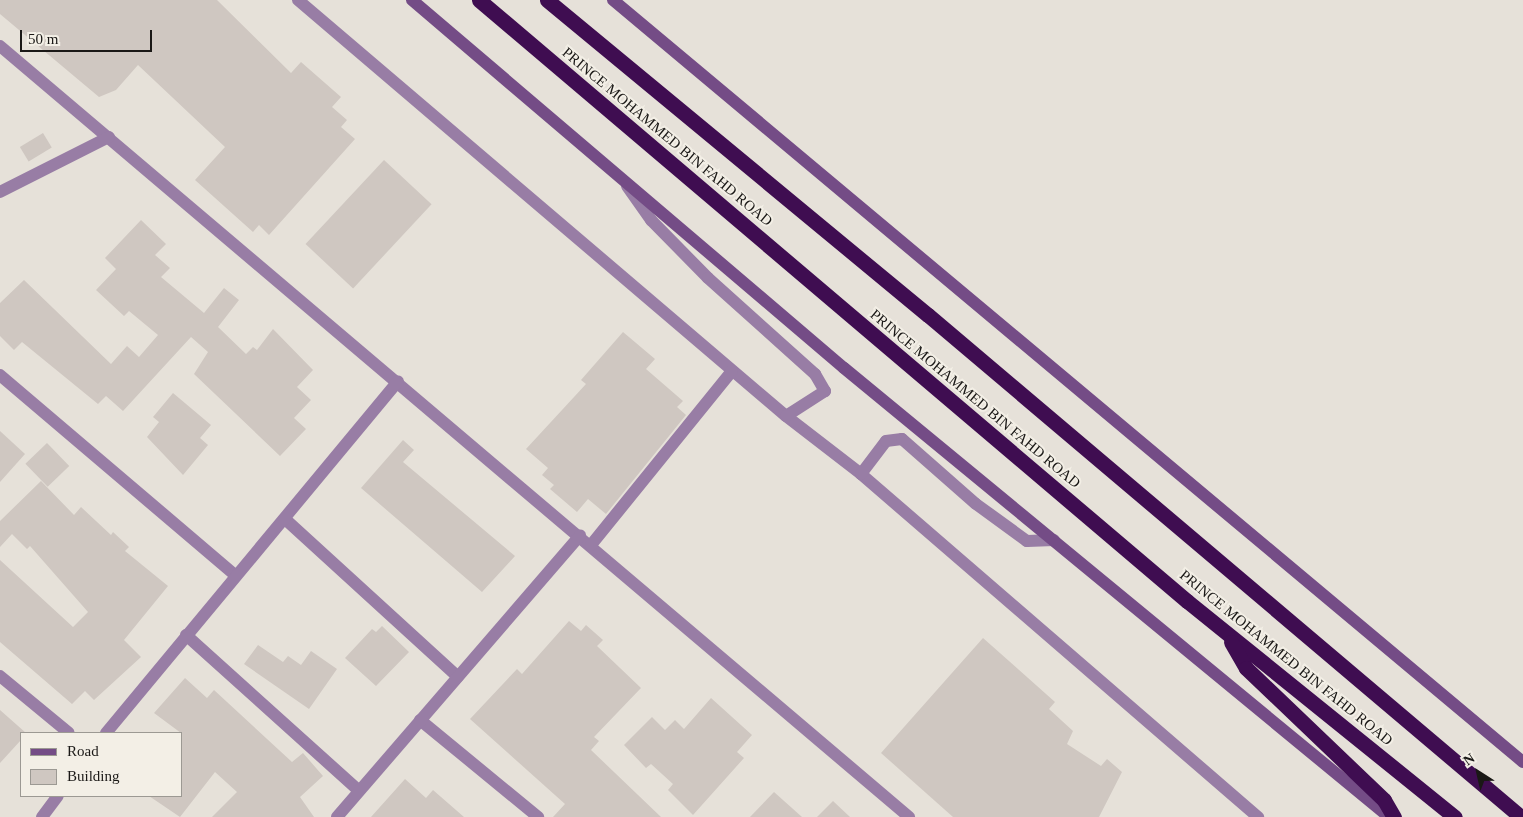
<!DOCTYPE html>
<html>
<head>
<meta charset="utf-8">
<style>
	body { margin:0 }
	#map { position:relative; width:1523px; height:817px; overflow:hidden; background:#e6e1d9; font-family:Georgia,serif }
	div>[style] { position:absolute }
	.building>* { inset:0; background:#cfc7c1; transform-origin:0 0 }
	.minor>* { height:12px; margin:-6px; padding:0 6px; transform-origin:6px; border-radius:6px; background:#987da5 }
	.secondary>* { height:12px; margin:-6px; padding:0 6px; transform-origin:6px; border-radius:6px; background:#744c86 }
	.motorway>* { height:15px; margin:-7.5px; padding:0 7.5px; transform-origin:7.5px; border-radius:7.5px; background:#3f0d51 }
	span { translate:-50% -50%; white-space:nowrap; text-align:center; line-height:1.15; -webkit-text-stroke:4px #f3efe6; paint-order:stroke }
	.street-label { font-size:15px; color:#1a1816 }
	.legend { position:absolute; left:20px; top:732px; width:162px; height:65px; box-sizing:border-box; background:#f3efe6; border:1px solid #9c9993; margin:0; padding:6px 9px; list-style:none; font-size:15px; color:#1a1816 }
	.legend li { display:flex; align-items:center; gap:10px; height:25px }
	.legend b { width:25px; border:1px solid #9c9993 }
	.north { position:absolute; left:1453px; top:747px; width:50px; height:50px; -webkit-text-stroke:4px #f3efe6; paint-order:stroke; rotate:325deg; font-size:14px; font-weight:700; line-height:20px; text-align:center; color:#1a1816 }
	.north::after { content:''; display:block; margin:auto; width:18px; height:22px; background:#1a1816; clip-path:polygon(50% 0,100% 100%,50% 72%,0 100%) }
	.scale { position:absolute; left:20px; top:30px; width:132px; height:22px; box-sizing:border-box; border:2px solid #1a1816; border-top:0; padding-left:6px; font-size:15px; line-height:18px; white-space:nowrap; color:#1a1816; -webkit-text-stroke:4px #f3efe6; paint-order:stroke }
</style>
</head>
<body>
<div id="map">
	<div class="building">
		<i style="clip-path:polygon(0 0,217px 0,291px 73px,301px 62px,341px 97px,332px 107px,347px 120px,341px 127px,355px 139px,269px 235px,259px 225px,253px 232px,195px 180px,225px 147px,138px 65px,116px 90px,99px 97px,0 14px)"></i>
		<i style="left:43px;top:133px;width:17px;height:27px;rotate:59deg"></i>
		<i style="left:384px;top:160px;width:65px;height:115px;rotate:43deg"></i>
		<i style="clip-path:polygon(141px 220px,166px 244px,155px 255px,170px 268px,161px 277px,204px 313px,224px 288px,239px 300px,218px 327px,246px 354px,253px 347px,257px 350px,273px 329px,313px 370px,297px 387px,311px 400px,294px 418px,306px 429px,280px 456px,194px 374px,208px 352px,191px 337px,123px 411px,106px 396px,98px 404px,22px 342px,14px 350px,0 336px,0 303px,24px 280px,111px 364px,127px 346px,139px 357px,158px 335px,129px 311px,124px 316px,96px 290px,116px 269px,105px 258px)"></i>
		<i style="clip-path:polygon(623px 332px,655px 359px,646px 369px,683px 401px,677px 407px,686px 415px,606px 514px,588px 499px,577px 512px,550px 489px,554px 485px,542px 475px,548px 468px,526px 449px,586px 384px,581px 380px)"></i>
		<i style="clip-path:polygon(173px 393px,211px 425px,200px 438px,208px 445px,183px 475px,147px 437px,159px 422px,153px 417px)"></i>
		<i style="clip-path:polygon(0 431px,25px 454px,0 482px)"></i>
		<i style="clip-path:polygon(403px 440px,414px 450px,403px 462px,515px 556px,482px 592px,361px 488px)"></i>
		<i style="left:47px;top:443px;width:32px;height:30px;rotate:46deg"></i>
		<i style="clip-path:polygon(41px 481px,74px 515px,81px 507px,111px 535px,113px 532px,129px 547px,125px 551px,168px 586px,124px 640px,141px 657px,94px 700px,85px 691px,72px 704px,0 642px,0 560px,73px 627px,88px 612px,30px 546px,27px 549px,12px 534px,0 547px,0 521px)"></i>
		<i style="clip-path:polygon(569px 621px,581px 631px,586px 625px,603px 640px,597px 646px,641px 688px,594px 737px,599px 741px,591px 750px,661px 817px,553px 817px,565px 804px,470px 719px,517px 669px,522px 674px)"></i>
		<i style="clip-path:polygon(382px 626px,409px 652px,376px 686px,345px 658px,372px 629px,376px 632px)"></i>
		<i style="clip-path:polygon(983px 638px,1055px 702px,1049px 709px,1073px 731px,1067px 744px,1101px 766px,1107px 759px,1122px 772px,1099px 817px,953px 817px,881px 753px)"></i>
		<i style="clip-path:polygon(258px 645px,283px 662px,288px 656px,301px 665px,311px 651px,337px 669px,309px 709px,244px 664px)"></i>
		<i style="clip-path:polygon(185px 678px,207px 698px,214px 690px,292px 762px,303px 753px,323px 776px,300px 797px,314px 817px,212px 817px,237px 792px,215px 772px,180px 817px,149px 796px,181px 796px,181px 733px,154px 713px)"></i>
		<i style="clip-path:polygon(711px 698px,752px 735px,737px 752px,744px 758px,693px 815px,668px 790px,673px 784px,651px 764px,646px 768px,624px 745px,652px 717px,665px 730px,675px 720px,684px 729px)"></i>
		<i style="clip-path:polygon(0 710px,26px 733px,21px 733px,21px 740px,0 763px)"></i>
		<i style="clip-path:polygon(405px 779px,426px 798px,433px 790px,464px 817px,371px 817px)"></i>
		<i style="clip-path:polygon(774px 792px,802px 817px,750px 817px)"></i>
		<i style="clip-path:polygon(833px 801px,850px 817px,817px 817px)"></i>
	</div>
	<div class="minor">
		<i style="left:298px;top:0;width:641px;rotate:40.45deg"></i>
		<i style="left:786px;top:416px;width:95px;rotate:37.7deg"></i>
		<i style="left:861px;top:474px;width:525px;rotate:40.83deg"></i>
		<i style="left:0;top:46px;width:1192px;rotate:40.3deg"></i>
		<i style="left:627px;top:186px;width:42px;rotate:54.8deg"></i>
		<i style="left:651px;top:220px;width:81px;rotate:45.5deg"></i>
		<i style="left:708px;top:278px;width:144px;rotate:41.9deg"></i>
		<i style="left:815px;top:374px;width:20px;rotate:60deg"></i>
		<i style="left:825px;top:391px;width:46px;rotate:147.3deg"></i>
		<i style="left:0;top:192px;width:122px;rotate:-26.8deg"></i>
		<i style="left:0;top:375px;width:307px;rotate:40.4deg"></i>
		<i style="left:861px;top:474px;width:41px;rotate:-52.9deg"></i>
		<i style="left:886px;top:441px;width:16px;rotate:-7deg"></i>
		<i style="left:902px;top:439px;width:98px;rotate:41.3deg"></i>
		<i style="left:976px;top:504px;width:63px;rotate:36deg"></i>
		<i style="left:1027px;top:541px;width:27px;rotate:-2deg"></i>
		<i style="left:285px;top:519px;width:234px;rotate:42.4deg"></i>
		<i style="left:591px;top:545px;width:224px;rotate:-51deg"></i>
		<i style="left:186px;top:635px;width:232px;rotate:42deg"></i>
		<i style="left:0;top:676px;width:89px;rotate:39.6deg"></i>
		<i style="left:420px;top:720px;width:153px;rotate:39.4deg"></i>
		<i style="left:106px;top:733px;width:457px;rotate:-50.3deg"></i>
		<i style="left:42px;top:817px;width:26px;rotate:-53deg"></i>
		<i style="left:337px;top:817px;width:372px;rotate:-49.2deg"></i>
	</div>
	<div class="secondary">
		<i style="left:412px;top:0;width:567px;rotate:40.43deg"></i>
		<i style="left:844px;top:368px;width:706px;rotate:39.48deg"></i>
		<i style="left:613px;top:0;width:1187px;rotate:39.94deg"></i>
	</div>
	<div class="motorway">
		<i style="left:479px;top:0;width:929px;rotate:40.33deg"></i>
		<i style="left:1187px;top:601px;width:344px;rotate:38.9deg"></i>
		<i style="left:547px;top:0;width:494px;rotate:39.6deg"></i>
		<i style="left:928px;top:315px;width:777px;rotate:40.25deg"></i>
		<i style="left:1231px;top:642px;width:30px;rotate:60deg"></i>
		<i style="left:1246px;top:668px;width:191px;rotate:43.7deg"></i>
		<i style="left:1384px;top:800px;width:20px;rotate:60deg"></i>
	</div>
	<div class="street-label">
		<span style="left:667px;top:137px;rotate:40deg">PRINCE MOHAMMED BIN FAHD ROAD</span>
		<span style="left:975px;top:399px;rotate:40deg">PRINCE MOHAMMED BIN FAHD ROAD</span>
		<span style="left:1286px;top:658px;rotate:39deg">PRINCE MOHAMMED BIN FAHD ROAD</span>
	</div>
	<ul class="legend">
	<li><b style="height:6px;background:#744c86"></b>Road</li>
	<li><b style="height:14px;background:#cfc7c1"></b>Building</li>
	</ul>
	<div class="north">N</div>
	<div class="scale">50 m</div>
</div>
</body>
</html>
